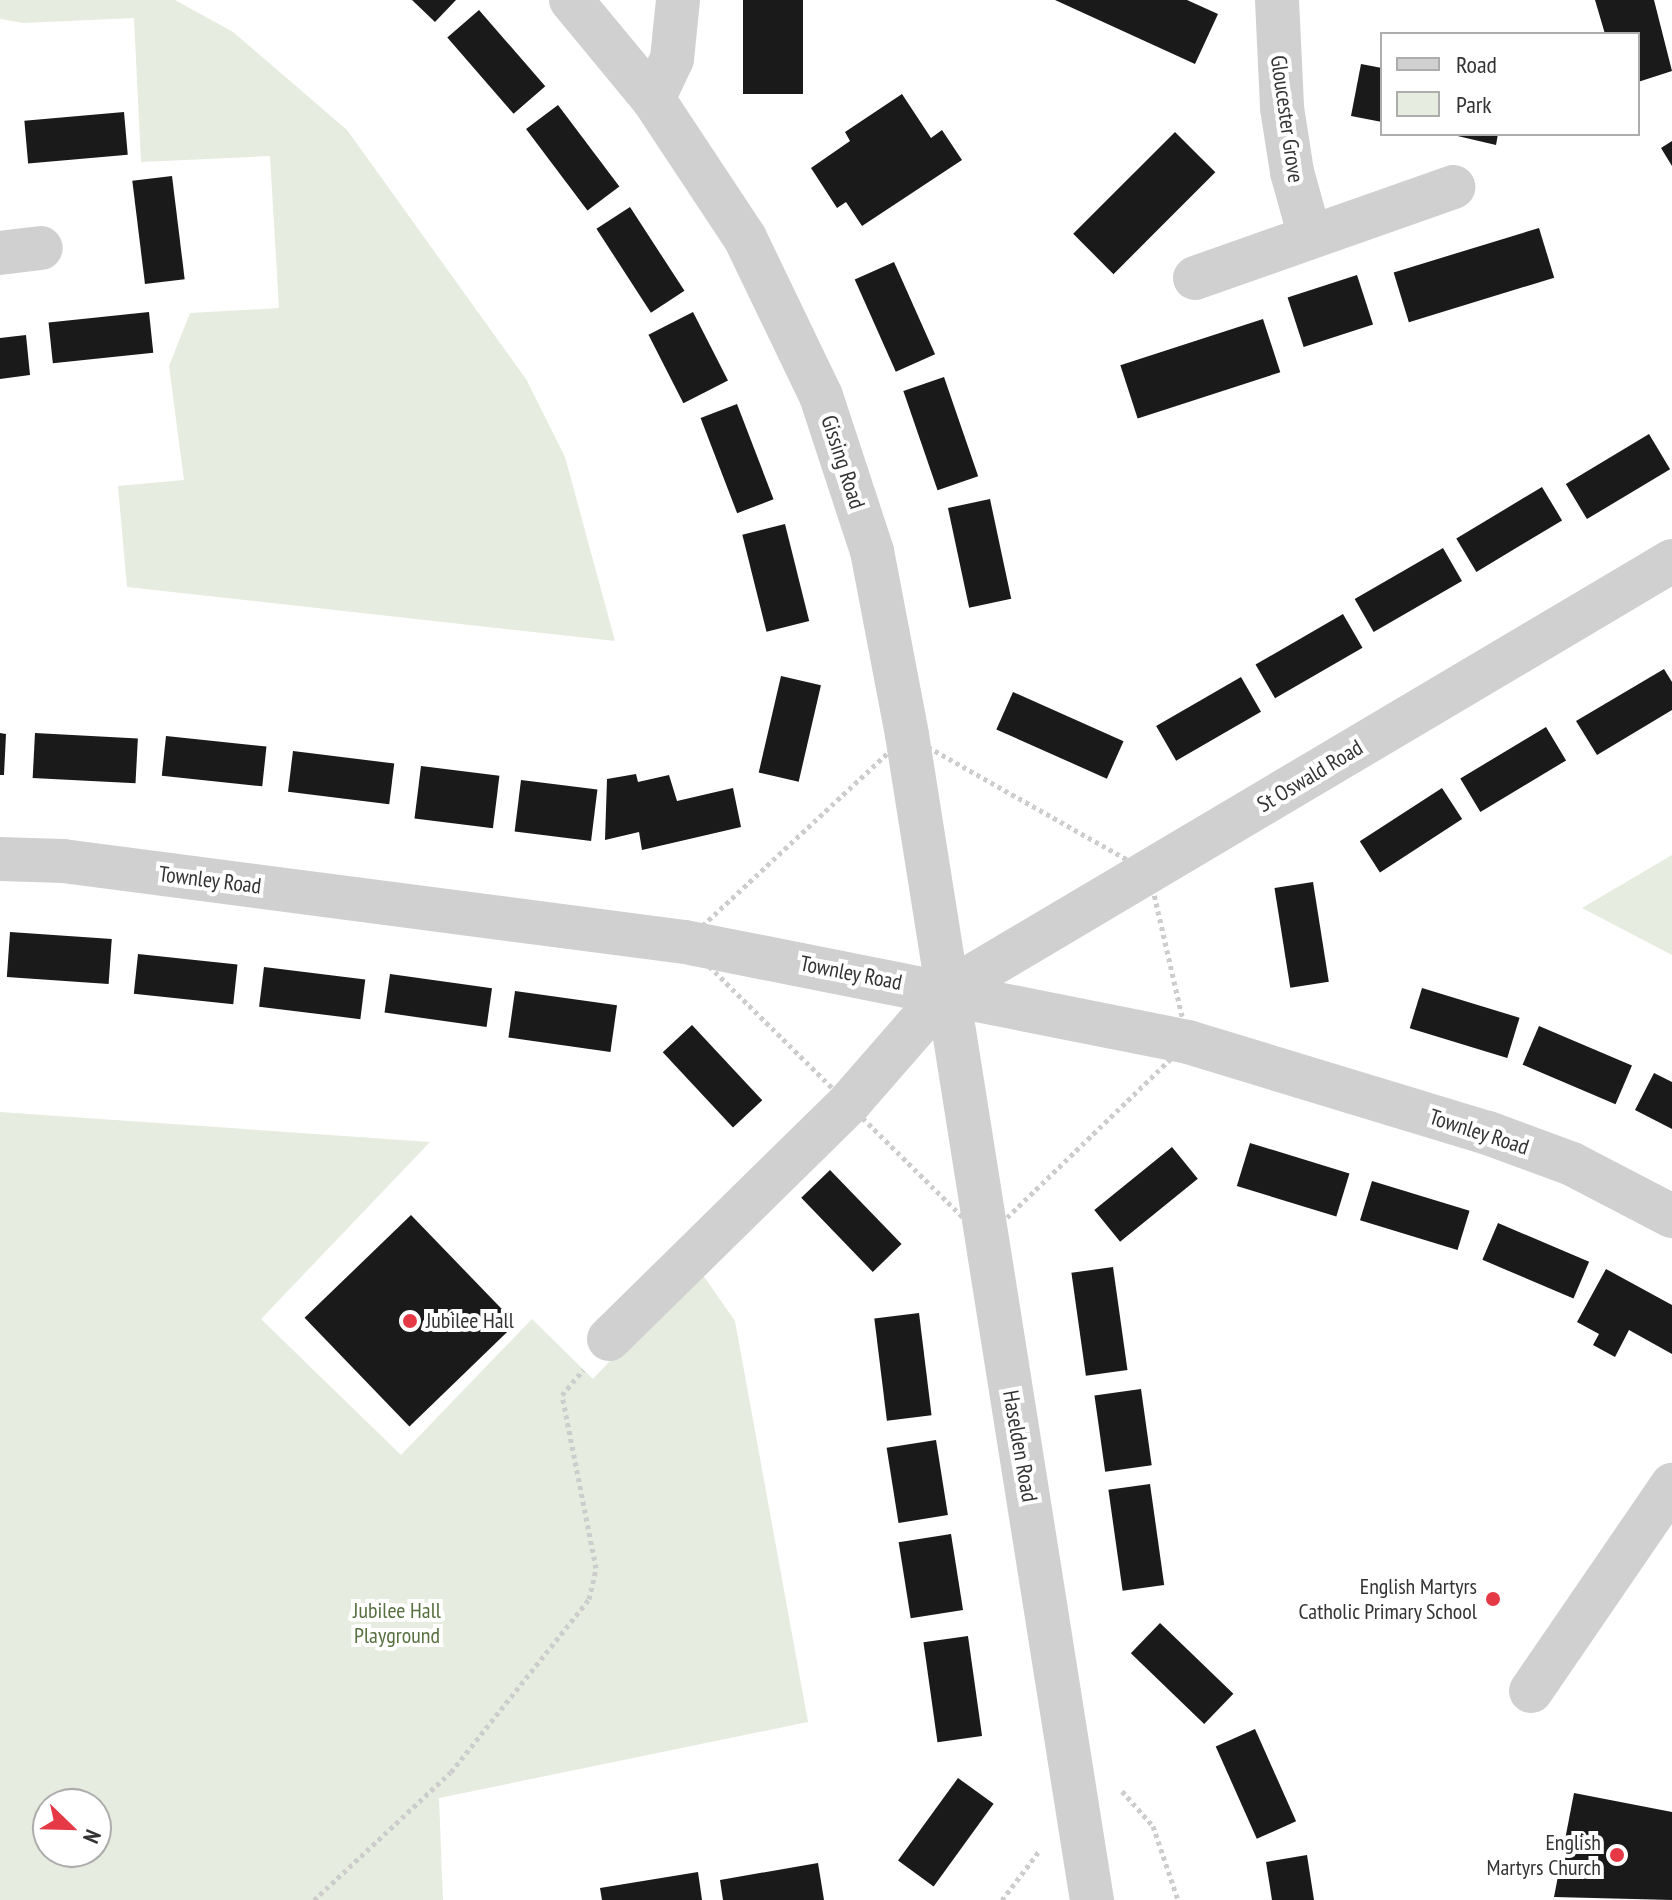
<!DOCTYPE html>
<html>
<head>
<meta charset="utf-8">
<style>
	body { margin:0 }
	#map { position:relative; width:1672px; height:1900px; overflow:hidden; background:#fff; font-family:"PT Sans Narrow",sans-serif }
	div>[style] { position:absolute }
	.green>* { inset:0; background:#e6ecdf }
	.building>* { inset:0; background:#1a1a1a; transform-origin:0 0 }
	.path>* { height:5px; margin-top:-2.5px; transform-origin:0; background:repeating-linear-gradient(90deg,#cdcdcd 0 4px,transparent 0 8px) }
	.minor>* { height:44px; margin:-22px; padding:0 22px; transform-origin:22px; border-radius:22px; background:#d0d0d0 }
	.dots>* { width:22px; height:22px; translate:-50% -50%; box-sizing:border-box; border:4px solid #fff; border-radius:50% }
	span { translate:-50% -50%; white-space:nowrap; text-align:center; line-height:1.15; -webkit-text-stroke:8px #fff; paint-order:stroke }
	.street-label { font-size:22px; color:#333 }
	.poi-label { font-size:22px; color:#333 }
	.left { translate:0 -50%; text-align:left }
	.right { translate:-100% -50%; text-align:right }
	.park-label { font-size:22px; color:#56703f }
	.legend { position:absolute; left:1380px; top:32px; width:260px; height:104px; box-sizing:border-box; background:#fff; border:2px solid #adadad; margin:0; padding:10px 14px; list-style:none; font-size:24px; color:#333 }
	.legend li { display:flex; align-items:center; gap:16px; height:40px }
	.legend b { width:40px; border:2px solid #adadad }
	.north { position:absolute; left:32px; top:1788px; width:80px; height:80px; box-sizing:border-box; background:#fff; border:2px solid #adadad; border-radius:50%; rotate:113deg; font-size:22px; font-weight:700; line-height:32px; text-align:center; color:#333 }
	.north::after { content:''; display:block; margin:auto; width:28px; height:36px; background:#e63946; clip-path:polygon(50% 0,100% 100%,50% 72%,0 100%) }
</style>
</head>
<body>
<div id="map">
	<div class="green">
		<i style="clip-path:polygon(0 0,175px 0,233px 32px,347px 130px,526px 379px,565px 457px,615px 641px,127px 587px,118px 486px,184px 480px,169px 366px,190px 313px,279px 308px,270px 156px,141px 162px,134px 18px,24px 23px,0 19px)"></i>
		<i style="clip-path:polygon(1672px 855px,1672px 955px,1582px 908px)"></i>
		<i style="clip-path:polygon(evenodd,0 1112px,430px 1142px,261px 1319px,401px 1455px,532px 1319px,593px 1379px,698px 1268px,735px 1321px,808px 1722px,439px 1798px,443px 1900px,0 1900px,0 1112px,48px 1804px,96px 1804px,96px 1852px,48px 1852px,48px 1804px)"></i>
	</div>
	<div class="building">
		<i style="clip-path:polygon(412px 0,456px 0,435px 22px)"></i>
		<i style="left:743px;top:0;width:60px;height:94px"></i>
		<i style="clip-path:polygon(1055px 0,1187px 0,1218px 14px,1195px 64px)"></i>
		<i style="clip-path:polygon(1595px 0,1654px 0,1672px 71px,1638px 82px,1638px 34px,1605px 34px)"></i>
		<i style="left:479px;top:10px;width:101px;height:42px;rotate:49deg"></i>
		<i style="clip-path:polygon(1361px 64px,1382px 68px,1382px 122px,1351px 116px)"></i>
		<i style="clip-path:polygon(902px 94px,931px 138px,942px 130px,962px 160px,862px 226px,846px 202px,837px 208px,811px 168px,850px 141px,845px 132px)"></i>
		<i style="left:558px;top:105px;width:102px;height:40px;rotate:53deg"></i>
		<i style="left:124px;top:112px;width:43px;height:100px;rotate:85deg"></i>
		<i style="left:1175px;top:132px;width:57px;height:144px;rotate:45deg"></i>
		<i style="clip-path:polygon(1449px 134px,1498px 134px,1496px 145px)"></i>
		<i style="clip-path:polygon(1672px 141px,1672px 166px,1661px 148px)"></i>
		<i style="left:172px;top:176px;width:104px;height:40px;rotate:83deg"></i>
		<i style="left:630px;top:207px;width:100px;height:40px;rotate:57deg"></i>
		<i style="left:1539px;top:228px;width:52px;height:152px;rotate:73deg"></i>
		<i style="left:894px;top:262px;width:101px;height:43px;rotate:66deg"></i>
		<i style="left:1357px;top:275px;width:52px;height:73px;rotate:72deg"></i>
		<i style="left:149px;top:312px;width:41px;height:101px;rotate:84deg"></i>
		<i style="left:693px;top:312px;width:77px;height:50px;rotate:63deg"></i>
		<i style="left:1263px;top:319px;width:56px;height:150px;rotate:72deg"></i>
		<i style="clip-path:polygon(26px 335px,30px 375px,0 379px,0 338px)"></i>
		<i style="left:944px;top:377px;width:105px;height:43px;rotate:71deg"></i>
		<i style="left:737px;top:404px;width:102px;height:39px;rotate:69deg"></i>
		<i style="left:1649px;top:434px;width:41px;height:97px;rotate:59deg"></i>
		<i style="left:1542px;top:487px;width:39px;height:100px;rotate:59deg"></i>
		<i style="left:990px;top:499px;width:102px;height:43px;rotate:78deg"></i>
		<i style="left:785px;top:524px;width:100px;height:44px;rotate:76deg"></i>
		<i style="left:1443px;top:548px;width:38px;height:102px;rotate:60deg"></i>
		<i style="left:1343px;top:614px;width:39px;height:101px;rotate:60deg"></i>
		<i style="clip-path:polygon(1664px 669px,1672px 682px,1672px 710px,1597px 755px,1576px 721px)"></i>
		<i style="left:781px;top:676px;width:41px;height:99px;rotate:13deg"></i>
		<i style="left:1241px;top:677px;width:40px;height:98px;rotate:60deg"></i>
		<i style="left:1013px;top:692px;width:121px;height:41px;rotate:24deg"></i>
		<i style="left:1546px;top:727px;width:39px;height:100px;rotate:59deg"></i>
		<i style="clip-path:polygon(0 733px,6px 734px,4px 775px,0 775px)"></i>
		<i style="left:35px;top:733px;width:103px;height:45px;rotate:3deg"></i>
		<i style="left:166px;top:736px;width:101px;height:40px;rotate:6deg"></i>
		<i style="left:293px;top:751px;width:102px;height:41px;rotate:7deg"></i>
		<i style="left:421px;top:766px;width:79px;height:53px;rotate:7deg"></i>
		<i style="clip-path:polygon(636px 774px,638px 782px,669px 775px,677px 801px,733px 788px,741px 827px,642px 850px,639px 832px,605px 840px,607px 779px)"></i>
		<i style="left:521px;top:780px;width:77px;height:52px;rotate:7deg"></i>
		<i style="left:1442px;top:788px;width:37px;height:98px;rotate:57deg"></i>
		<i style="left:1313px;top:882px;width:101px;height:39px;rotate:81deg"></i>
		<i style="left:10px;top:932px;width:102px;height:45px;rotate:4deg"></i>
		<i style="left:138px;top:954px;width:100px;height:40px;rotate:6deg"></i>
		<i style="left:264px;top:967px;width:102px;height:40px;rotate:7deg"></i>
		<i style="left:390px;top:974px;width:103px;height:39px;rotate:8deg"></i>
		<i style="left:1422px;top:988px;width:102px;height:42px;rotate:17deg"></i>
		<i style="left:515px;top:991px;width:103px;height:47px;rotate:8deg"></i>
		<i style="left:692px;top:1025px;width:103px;height:40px;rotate:47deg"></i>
		<i style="left:1539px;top:1026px;width:101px;height:42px;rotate:23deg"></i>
		<i style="clip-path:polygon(1654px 1073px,1672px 1082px,1672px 1129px,1635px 1110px)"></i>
		<i style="left:1250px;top:1143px;width:104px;height:45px;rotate:17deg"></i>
		<i style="left:1172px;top:1147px;width:41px;height:100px;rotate:51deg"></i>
		<i style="left:830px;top:1170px;width:103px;height:40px;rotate:46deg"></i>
		<i style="left:1372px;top:1181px;width:102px;height:41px;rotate:17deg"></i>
		<i style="left:411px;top:1215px;width:151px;height:148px;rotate:46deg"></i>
		<i style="left:1498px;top:1223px;width:99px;height:40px;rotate:23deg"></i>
		<i style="left:1113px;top:1267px;width:104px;height:42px;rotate:82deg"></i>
		<i style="clip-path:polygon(1606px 1269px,1672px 1305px,1672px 1354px,1629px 1330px,1615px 1357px,1593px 1345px,1599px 1334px,1577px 1322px)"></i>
		<i style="left:919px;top:1313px;width:103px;height:45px;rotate:83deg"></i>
		<i style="left:1141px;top:1389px;width:77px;height:47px;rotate:82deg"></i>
		<i style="left:936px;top:1440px;width:76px;height:50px;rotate:81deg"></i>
		<i style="left:1150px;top:1484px;width:102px;height:42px;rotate:82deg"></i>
		<i style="left:951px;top:1534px;width:77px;height:53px;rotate:81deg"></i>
		<i style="left:1160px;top:1623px;width:102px;height:42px;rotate:44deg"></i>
		<i style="left:968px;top:1636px;width:101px;height:45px;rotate:82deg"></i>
		<i style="left:1255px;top:1729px;width:101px;height:43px;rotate:66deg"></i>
		<i style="left:958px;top:1778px;width:44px;height:102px;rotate:36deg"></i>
		<i style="clip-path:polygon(1574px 1793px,1672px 1812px,1672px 1900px,1554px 1897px)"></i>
		<i style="clip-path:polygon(1307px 1855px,1314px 1900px,1272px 1900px,1266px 1862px)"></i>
		<i style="clip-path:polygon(818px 1863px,824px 1900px,723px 1900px,720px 1880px)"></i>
		<i style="clip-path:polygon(698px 1872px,702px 1900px,602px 1900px,600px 1888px)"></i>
	</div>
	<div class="path">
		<i style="left:907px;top:735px;width:278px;rotate:29.5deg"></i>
		<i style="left:1149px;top:872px;width:174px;rotate:77.1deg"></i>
		<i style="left:1188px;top:1042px;width:283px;rotate:135.9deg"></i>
		<i style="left:985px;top:1239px;width:422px;rotate:-135.3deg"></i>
		<i style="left:685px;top:942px;width:304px;rotate:-43deg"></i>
		<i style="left:1122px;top:1791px;width:47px;rotate:48.5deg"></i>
		<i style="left:1153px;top:1826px;width:78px;rotate:71.3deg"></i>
		<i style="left:314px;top:1900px;width:187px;rotate:-43.1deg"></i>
		<i style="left:451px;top:1772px;width:221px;rotate:-51.4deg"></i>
		<i style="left:589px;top:1599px;width:32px;rotate:-77deg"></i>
		<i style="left:596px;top:1568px;width:176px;rotate:-101.1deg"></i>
		<i style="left:562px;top:1395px;width:33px;rotate:-50deg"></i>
		<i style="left:1002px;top:1900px;width:63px;rotate:-52.8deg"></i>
	</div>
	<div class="minor">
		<i style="left:571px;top:0;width:129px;rotate:50.4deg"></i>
		<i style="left:653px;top:99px;width:167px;rotate:56.5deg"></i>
		<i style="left:745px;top:238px;width:175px;rotate:64.3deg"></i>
		<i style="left:821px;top:396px;width:163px;rotate:71.8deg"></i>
		<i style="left:872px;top:551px;width:187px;rotate:79.2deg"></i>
		<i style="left:907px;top:735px;width:1180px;rotate:80.98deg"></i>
		<i style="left:1277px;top:0;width:108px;rotate:87.3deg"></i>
		<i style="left:1282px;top:108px;width:65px;rotate:81.1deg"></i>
		<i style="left:1292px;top:172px;width:67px;rotate:74.5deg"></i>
		<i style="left:653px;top:99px;width:44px;rotate:-64.6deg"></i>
		<i style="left:672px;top:59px;width:59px;rotate:-84.2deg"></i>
		<i style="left:0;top:253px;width:41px;rotate:-7deg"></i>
		<i style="left:1195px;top:278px;width:274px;rotate:-19.4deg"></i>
		<i style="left:0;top:859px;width:63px;rotate:1.8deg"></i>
		<i style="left:63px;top:861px;width:627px;rotate:7.42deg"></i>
		<i style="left:685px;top:942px;width:513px;rotate:11.24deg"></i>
		<i style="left:1188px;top:1042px;width:313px;rotate:16.9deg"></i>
		<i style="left:1488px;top:1133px;width:90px;rotate:20.3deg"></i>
		<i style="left:1572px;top:1164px;width:113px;rotate:27.5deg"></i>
		<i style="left:609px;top:1339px;width:338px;rotate:-44.5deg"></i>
		<i style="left:850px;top:1102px;width:147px;rotate:-48.9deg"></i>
		<i style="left:947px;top:991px;width:843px;rotate:-30.67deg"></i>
		<i style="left:1531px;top:1691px;width:250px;rotate:-55.6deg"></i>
	</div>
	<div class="dots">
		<i style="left:410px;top:1321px;background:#e63946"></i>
		<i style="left:1493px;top:1599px;background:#e63946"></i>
		<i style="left:1617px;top:1855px;background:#e63946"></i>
	</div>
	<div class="street-label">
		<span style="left:1287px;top:119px;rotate:82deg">Gloucester Grove</span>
		<span style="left:843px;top:462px;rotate:72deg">Gissing Road</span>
		<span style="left:1310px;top:776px;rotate:-31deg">St Oswald Road</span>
		<span style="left:210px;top:880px;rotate:7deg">Townley Road</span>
		<span style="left:851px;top:973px;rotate:11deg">Townley Road</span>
		<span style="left:1479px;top:1132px;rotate:18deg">Townley Road</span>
		<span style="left:1020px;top:1446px;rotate:80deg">Haselden Road</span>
	</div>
	<div class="poi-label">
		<span class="left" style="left:426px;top:1321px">Jubilee Hall</span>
		<span class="right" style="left:1477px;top:1599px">English Martyrs<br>Catholic Primary School</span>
		<span class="right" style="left:1601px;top:1855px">English<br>Martyrs Church</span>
	</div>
	<div class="park-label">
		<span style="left:397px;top:1623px">Jubilee Hall<br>Playground</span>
	</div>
	<ul class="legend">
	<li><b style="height:10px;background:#d0d0d0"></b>Road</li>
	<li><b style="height:22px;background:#e6ecdf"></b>Park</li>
	</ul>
	<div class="north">N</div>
</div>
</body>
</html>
